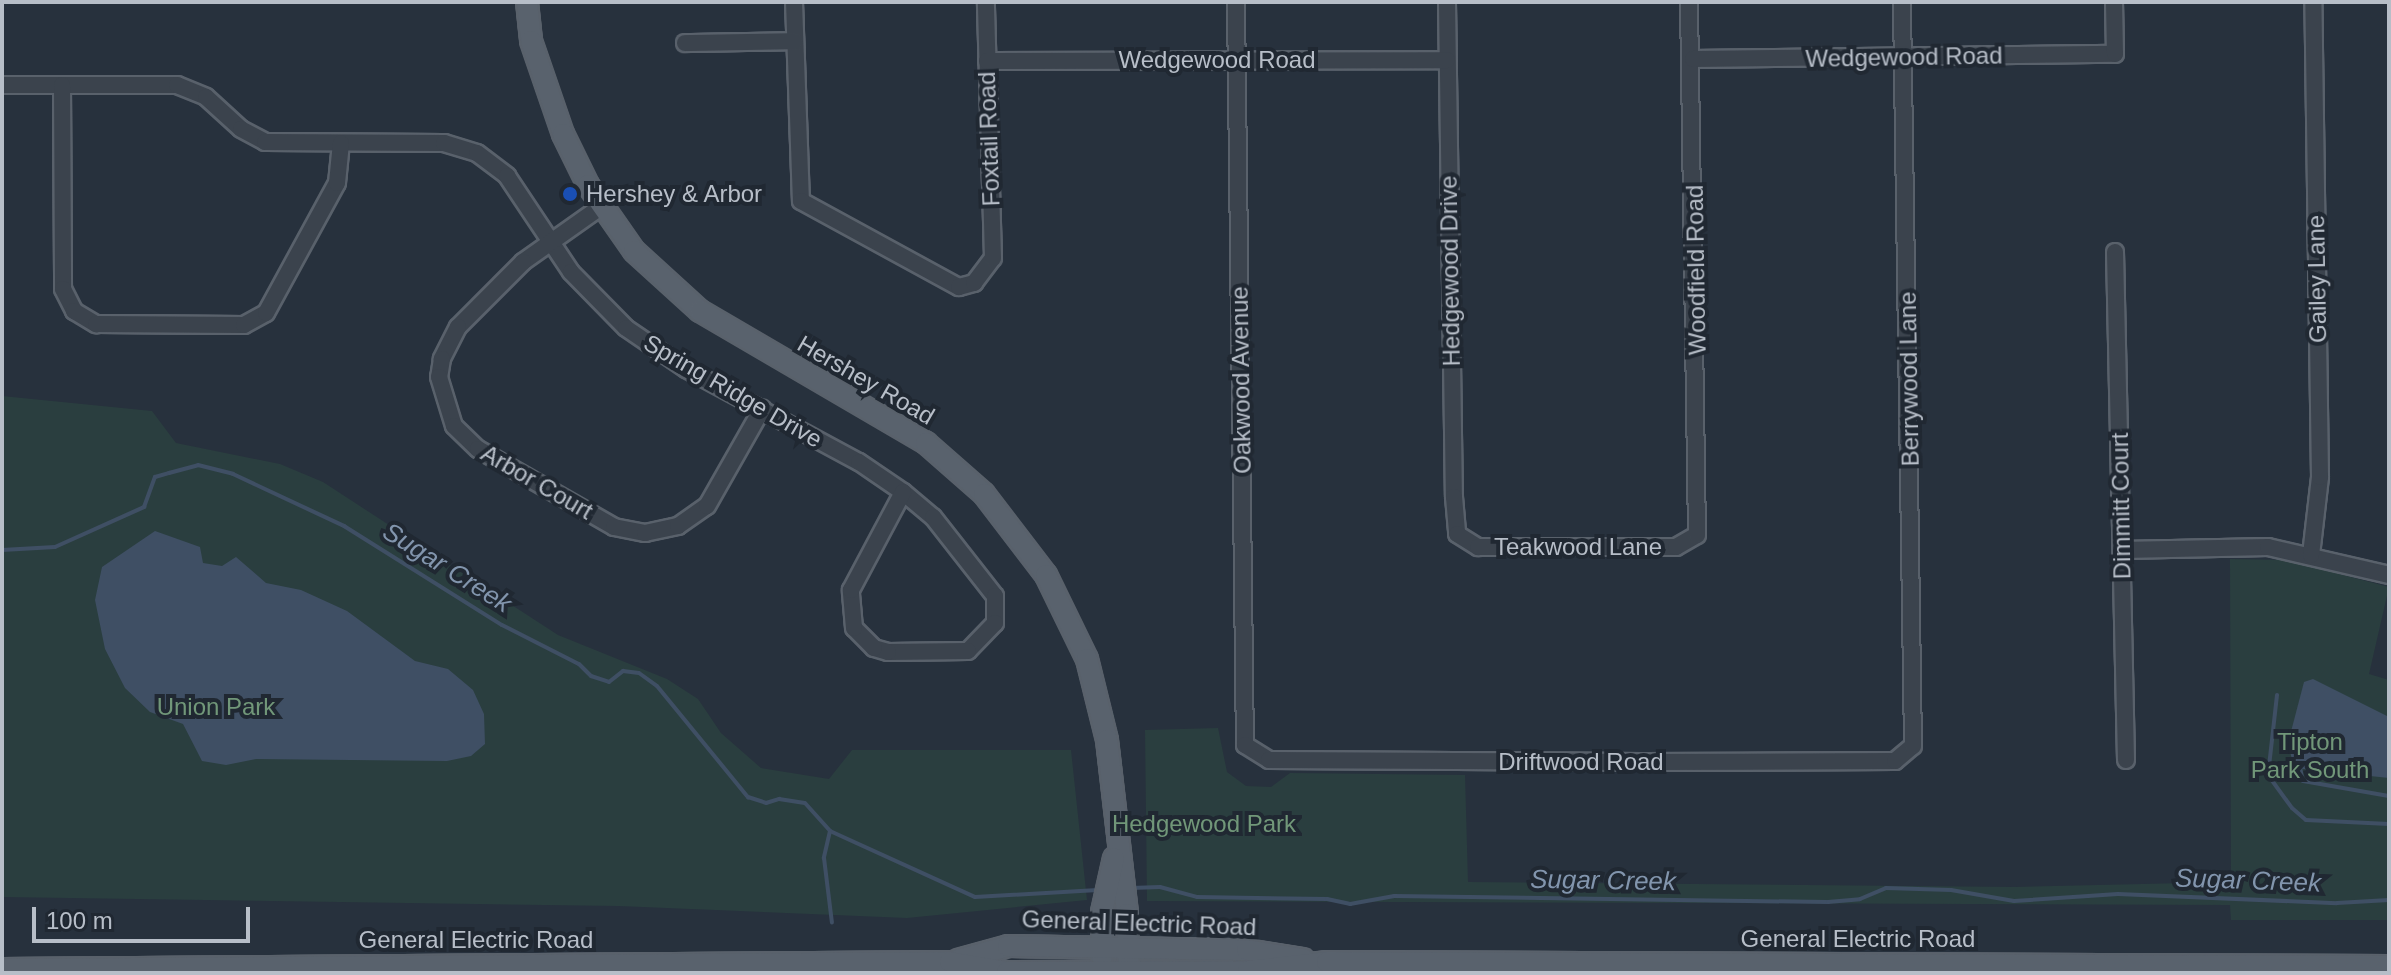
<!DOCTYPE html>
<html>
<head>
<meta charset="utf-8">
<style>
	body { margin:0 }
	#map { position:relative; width:2391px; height:975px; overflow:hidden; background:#27313d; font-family:Helvetica,sans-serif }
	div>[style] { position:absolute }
	.green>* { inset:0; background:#2a3e3f }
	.water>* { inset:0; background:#3f4f64 }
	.stream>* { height:4px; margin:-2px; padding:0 2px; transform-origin:2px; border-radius:2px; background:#3f4f64 }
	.roads { filter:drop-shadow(2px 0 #59616b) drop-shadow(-2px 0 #59616b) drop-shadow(0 2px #59616b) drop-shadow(0 -2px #59616b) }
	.minor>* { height:16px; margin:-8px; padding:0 8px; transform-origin:8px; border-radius:8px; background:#3b434d }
	.major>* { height:20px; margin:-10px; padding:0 10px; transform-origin:10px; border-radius:10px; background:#59626d }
	.dots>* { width:22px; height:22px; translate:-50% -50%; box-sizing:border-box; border:4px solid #202832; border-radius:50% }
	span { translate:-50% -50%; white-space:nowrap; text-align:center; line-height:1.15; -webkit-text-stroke:8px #202832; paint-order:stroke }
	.street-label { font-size:24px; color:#b7bec8 }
	.poi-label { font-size:24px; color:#b7bec8 }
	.left { translate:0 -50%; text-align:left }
	.park-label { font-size:24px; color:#719779 }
	.water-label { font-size:26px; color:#8295ad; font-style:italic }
	.frame { position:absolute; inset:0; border:4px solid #b7bec8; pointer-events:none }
	.scale { position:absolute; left:32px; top:907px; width:218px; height:36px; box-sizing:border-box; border:4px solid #b7bec8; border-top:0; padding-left:10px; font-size:24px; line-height:28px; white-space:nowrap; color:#b7bec8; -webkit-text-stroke:6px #202832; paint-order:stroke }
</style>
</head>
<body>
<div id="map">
	<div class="green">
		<i style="clip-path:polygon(2px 396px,152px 411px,176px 443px,280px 464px,323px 482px,558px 635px,667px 679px,698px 699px,721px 733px,761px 768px,829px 779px,852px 750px,1071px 750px,1087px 900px,907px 918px,618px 906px,2px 897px)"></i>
		<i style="clip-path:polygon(2230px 559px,2286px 560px,2389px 587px,2369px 674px,2389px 680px,2389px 920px,2231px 920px,2230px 905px,1147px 901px,1145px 730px,1218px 728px,1227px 772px,1246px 786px,1271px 787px,1290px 773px,1465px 775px,1468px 882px,2015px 887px,2231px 882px)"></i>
	</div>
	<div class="water">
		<i style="clip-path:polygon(155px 531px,200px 547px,203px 563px,222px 566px,236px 557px,266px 583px,301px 590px,347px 611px,415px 661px,448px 669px,473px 690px,484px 714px,485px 744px,471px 756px,447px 761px,256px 759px,226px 765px,202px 761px,183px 724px,150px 712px,125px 688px,105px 649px,95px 600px,102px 567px)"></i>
		<i style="clip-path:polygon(2313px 679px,2389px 717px,2389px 778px,2294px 768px,2288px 743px,2304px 682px)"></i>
	</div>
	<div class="stream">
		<i style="left:2px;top:550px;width:53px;rotate:-3.2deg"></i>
		<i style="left:55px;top:547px;width:98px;rotate:-24.2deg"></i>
		<i style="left:144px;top:507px;width:32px;rotate:-70deg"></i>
		<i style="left:155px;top:477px;width:15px;rotate:-16deg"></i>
		<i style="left:169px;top:473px;width:30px;rotate:-15deg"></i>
		<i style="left:198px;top:465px;width:36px;rotate:14deg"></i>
		<i style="left:233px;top:474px;width:123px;rotate:25.1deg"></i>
		<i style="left:344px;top:526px;width:186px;rotate:32.1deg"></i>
		<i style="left:502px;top:625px;width:86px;rotate:26.9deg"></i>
		<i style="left:579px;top:664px;width:17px;rotate:45deg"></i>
		<i style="left:591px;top:676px;width:19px;rotate:18deg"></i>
		<i style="left:609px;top:682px;width:18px;rotate:-38deg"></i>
		<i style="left:623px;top:671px;width:16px;rotate:7deg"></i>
		<i style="left:639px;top:673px;width:22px;rotate:36deg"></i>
		<i style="left:657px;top:686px;width:144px;rotate:50.7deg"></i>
		<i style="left:748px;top:797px;width:19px;rotate:18deg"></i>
		<i style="left:766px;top:803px;width:14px;rotate:-17deg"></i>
		<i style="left:779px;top:799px;width:26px;rotate:9deg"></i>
		<i style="left:805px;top:803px;width:38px;rotate:48deg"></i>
		<i style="left:830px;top:831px;width:159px;rotate:24.5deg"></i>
		<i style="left:975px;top:897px;width:123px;rotate:-3.3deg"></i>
		<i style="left:2277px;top:695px;width:81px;rotate:96.4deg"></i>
		<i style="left:2268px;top:775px;width:41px;rotate:54deg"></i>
		<i style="left:2292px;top:808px;width:18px;rotate:41deg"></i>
		<i style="left:2306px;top:820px;width:83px;rotate:2.8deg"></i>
		<i style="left:2300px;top:768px;width:13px;rotate:77deg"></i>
		<i style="left:2303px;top:781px;width:87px;rotate:9.9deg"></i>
		<i style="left:830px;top:831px;width:28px;rotate:103deg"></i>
		<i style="left:824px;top:858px;width:65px;rotate:83deg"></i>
		<i style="left:1131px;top:888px;width:29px;rotate:-2deg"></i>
		<i style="left:1160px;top:887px;width:38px;rotate:15deg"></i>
		<i style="left:1197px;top:897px;width:130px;rotate:0.9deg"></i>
		<i style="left:1327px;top:899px;width:24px;rotate:12deg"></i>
		<i style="left:1350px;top:904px;width:45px;rotate:-10.3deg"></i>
		<i style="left:1394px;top:896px;width:434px;rotate:0.8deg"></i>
		<i style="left:1828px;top:902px;width:32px;rotate:-5deg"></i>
		<i style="left:1860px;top:899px;width:28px;rotate:-23deg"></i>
		<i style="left:1886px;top:888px;width:65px;rotate:1.8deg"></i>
		<i style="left:1951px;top:890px;width:64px;rotate:9.9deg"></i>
		<i style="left:2014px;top:901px;width:104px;rotate:-3.9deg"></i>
		<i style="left:2118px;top:894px;width:219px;rotate:2.4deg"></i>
		<i style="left:2337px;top:903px;width:52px;rotate:-3.3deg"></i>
	</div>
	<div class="roads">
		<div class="minor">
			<i style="left:794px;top:2px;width:199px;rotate:88deg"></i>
			<i style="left:801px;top:201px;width:180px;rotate:28.6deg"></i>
			<i style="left:959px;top:287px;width:16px;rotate:-15deg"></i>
			<i style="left:974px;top:283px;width:31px;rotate:-53deg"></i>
			<i style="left:993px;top:258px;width:256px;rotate:-91.6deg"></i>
			<i style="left:1236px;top:2px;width:743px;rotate:89.31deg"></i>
			<i style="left:1245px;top:745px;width:28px;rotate:32deg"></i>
			<i style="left:1269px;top:760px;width:372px;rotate:0.3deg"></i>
			<i style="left:1641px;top:762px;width:254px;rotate:-0.2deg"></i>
			<i style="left:1895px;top:761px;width:23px;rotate:-40deg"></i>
			<i style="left:1913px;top:746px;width:744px;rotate:-90.85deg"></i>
			<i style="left:1447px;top:2px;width:495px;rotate:89.2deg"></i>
			<i style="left:1454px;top:497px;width:37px;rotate:85deg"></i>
			<i style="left:1457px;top:534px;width:25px;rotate:32deg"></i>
			<i style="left:1478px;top:547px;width:198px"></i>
			<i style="left:1676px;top:547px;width:24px;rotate:-30deg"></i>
			<i style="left:1697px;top:535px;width:533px;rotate:-90.86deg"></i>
			<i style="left:685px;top:43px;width:110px;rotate:-1deg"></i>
			<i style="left:1693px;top:59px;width:422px;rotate:-0.7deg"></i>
			<i style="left:2115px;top:54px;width:52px;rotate:-91.1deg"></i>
			<i style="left:987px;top:61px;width:460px;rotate:-0.1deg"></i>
			<i style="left:2px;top:85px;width:175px"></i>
			<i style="left:177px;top:85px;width:31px;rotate:22deg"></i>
			<i style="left:206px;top:97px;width:47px;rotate:42.4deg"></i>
			<i style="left:241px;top:129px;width:27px;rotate:28deg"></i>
			<i style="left:265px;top:142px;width:179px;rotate:0.3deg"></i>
			<i style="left:444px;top:143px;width:34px;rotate:17deg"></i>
			<i style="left:477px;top:153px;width:38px;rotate:37deg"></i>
			<i style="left:507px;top:176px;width:115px;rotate:56.3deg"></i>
			<i style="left:571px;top:272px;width:78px;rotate:45.5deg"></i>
			<i style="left:626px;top:328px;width:73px;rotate:34.3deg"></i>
			<i style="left:686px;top:369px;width:196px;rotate:28.3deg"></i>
			<i style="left:859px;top:462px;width:53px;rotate:34.3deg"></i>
			<i style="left:903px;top:492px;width:39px;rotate:40deg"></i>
			<i style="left:933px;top:517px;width:100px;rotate:51.9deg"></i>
			<i style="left:995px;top:596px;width:27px;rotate:90deg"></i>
			<i style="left:995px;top:623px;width:39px;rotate:134deg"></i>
			<i style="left:968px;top:651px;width:80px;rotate:179.3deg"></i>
			<i style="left:888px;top:652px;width:15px;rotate:-164deg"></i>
			<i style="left:874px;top:648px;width:28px;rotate:-135deg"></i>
			<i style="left:854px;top:628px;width:38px;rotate:-95deg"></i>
			<i style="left:851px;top:590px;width:111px;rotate:-62deg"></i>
			<i style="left:62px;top:85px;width:204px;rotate:89.7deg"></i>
			<i style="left:63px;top:289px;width:25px;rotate:63deg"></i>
			<i style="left:74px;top:311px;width:26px;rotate:31deg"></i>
			<i style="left:96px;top:324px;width:148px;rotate:0.4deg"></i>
			<i style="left:244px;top:325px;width:25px;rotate:-29deg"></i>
			<i style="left:266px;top:313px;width:148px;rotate:-61.4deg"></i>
			<i style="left:337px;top:183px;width:40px;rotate:-84.3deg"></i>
			<i style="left:602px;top:206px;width:97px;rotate:144.7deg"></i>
			<i style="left:523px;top:262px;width:92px;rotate:135deg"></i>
			<i style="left:458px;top:327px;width:36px;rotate:117deg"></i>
			<i style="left:442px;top:359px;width:18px;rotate:99deg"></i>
			<i style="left:439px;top:377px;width:51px;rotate:73deg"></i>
			<i style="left:454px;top:426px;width:33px;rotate:44deg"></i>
			<i style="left:478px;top:449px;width:157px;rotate:29.8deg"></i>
			<i style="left:614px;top:527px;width:32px;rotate:11deg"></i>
			<i style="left:645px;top:533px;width:34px;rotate:-12deg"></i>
			<i style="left:678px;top:526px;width:35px;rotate:-35deg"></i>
			<i style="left:707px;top:506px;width:112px;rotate:-60.4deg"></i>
			<i style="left:2115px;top:252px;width:508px;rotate:88.76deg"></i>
			<i style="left:2122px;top:550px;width:146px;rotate:-1.2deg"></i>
			<i style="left:2268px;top:547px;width:124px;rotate:13deg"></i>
			<i style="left:2311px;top:555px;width:79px;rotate:-83.4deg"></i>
			<i style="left:2320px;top:477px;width:475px;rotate:-90.8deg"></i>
		</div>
		<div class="major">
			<i style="left:527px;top:2px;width:39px;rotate:84deg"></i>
			<i style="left:531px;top:41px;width:98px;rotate:71deg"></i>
			<i style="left:563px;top:134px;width:57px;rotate:63.9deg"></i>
			<i style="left:588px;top:185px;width:80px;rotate:55.1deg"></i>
			<i style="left:634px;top:251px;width:89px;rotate:42.3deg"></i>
			<i style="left:700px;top:311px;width:262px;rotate:30.3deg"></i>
			<i style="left:926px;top:443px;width:77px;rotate:41.3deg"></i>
			<i style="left:984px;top:494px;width:102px;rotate:52.6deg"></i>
			<i style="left:1046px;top:575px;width:93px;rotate:64deg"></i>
			<i style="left:1087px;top:659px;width:83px;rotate:76.1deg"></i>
			<i style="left:1107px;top:740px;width:175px;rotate:83.4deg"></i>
			<i style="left:1127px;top:914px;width:59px;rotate:88.1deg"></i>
			<i style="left:1102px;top:957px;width:45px;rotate:-90deg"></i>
			<i style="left:1102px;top:912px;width:55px;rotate:-77.5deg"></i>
			<i style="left:958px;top:960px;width:52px;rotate:-15.6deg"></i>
			<i style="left:1008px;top:946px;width:239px;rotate:1deg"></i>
			<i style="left:1247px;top:950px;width:57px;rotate:9.1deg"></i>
			<i style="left:2px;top:969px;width:948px;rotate:-0.42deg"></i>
			<i style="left:950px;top:962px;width:58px;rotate:10deg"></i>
			<i style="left:1007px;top:972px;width:241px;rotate:-0.2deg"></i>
			<i style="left:1248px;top:971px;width:80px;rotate:-6.5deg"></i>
			<i style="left:1327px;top:962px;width:1062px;rotate:0.22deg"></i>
		</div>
	</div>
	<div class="dots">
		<i style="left:570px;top:194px;background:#1a4fb4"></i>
	</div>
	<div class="street-label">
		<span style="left:1904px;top:57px;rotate:-1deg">Wedgewood Road</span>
		<span style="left:1217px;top:60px">Wedgewood Road</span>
		<span style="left:989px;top:139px;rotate:-92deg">Foxtail Road</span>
		<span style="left:1696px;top:270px;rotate:-91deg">Woodfield Road</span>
		<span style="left:1450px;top:271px;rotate:-91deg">Hedgewood Drive</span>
		<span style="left:2317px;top:279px;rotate:-91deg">Gailey Lane</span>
		<span style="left:1909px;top:379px;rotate:-91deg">Berrywood Lane</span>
		<span style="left:866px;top:380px;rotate:30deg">Hershey Road</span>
		<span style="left:1241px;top:380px;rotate:-91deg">Oakwood Avenue</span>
		<span style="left:733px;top:391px;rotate:30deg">Spring Ridge Drive</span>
		<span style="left:537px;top:482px;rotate:30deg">Arbor Court</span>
		<span style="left:2121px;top:506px;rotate:-91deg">Dimmitt Court</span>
		<span style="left:1578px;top:547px">Teakwood Lane</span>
		<span style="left:1581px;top:762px">Driftwood Road</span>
		<span style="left:1139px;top:923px;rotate:2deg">General Electric Road</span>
		<span style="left:1858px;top:939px">General Electric Road</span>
		<span style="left:476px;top:940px">General Electric Road</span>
	</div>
	<div class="poi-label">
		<span class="left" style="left:586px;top:194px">Hershey &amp; Arbor</span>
	</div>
	<div class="park-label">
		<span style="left:216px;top:707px">Union Park</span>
		<span style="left:2310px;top:756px">Tipton<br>Park South</span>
		<span style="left:1204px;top:824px">Hedgewood Park</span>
	</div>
	<div class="water-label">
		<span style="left:447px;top:568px;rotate:32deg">Sugar Creek</span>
		<span style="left:1603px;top:881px;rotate:1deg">Sugar Creek</span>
		<span style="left:2248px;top:881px;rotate:2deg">Sugar Creek</span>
	</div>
	<div class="frame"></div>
	<div class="scale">100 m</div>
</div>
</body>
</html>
